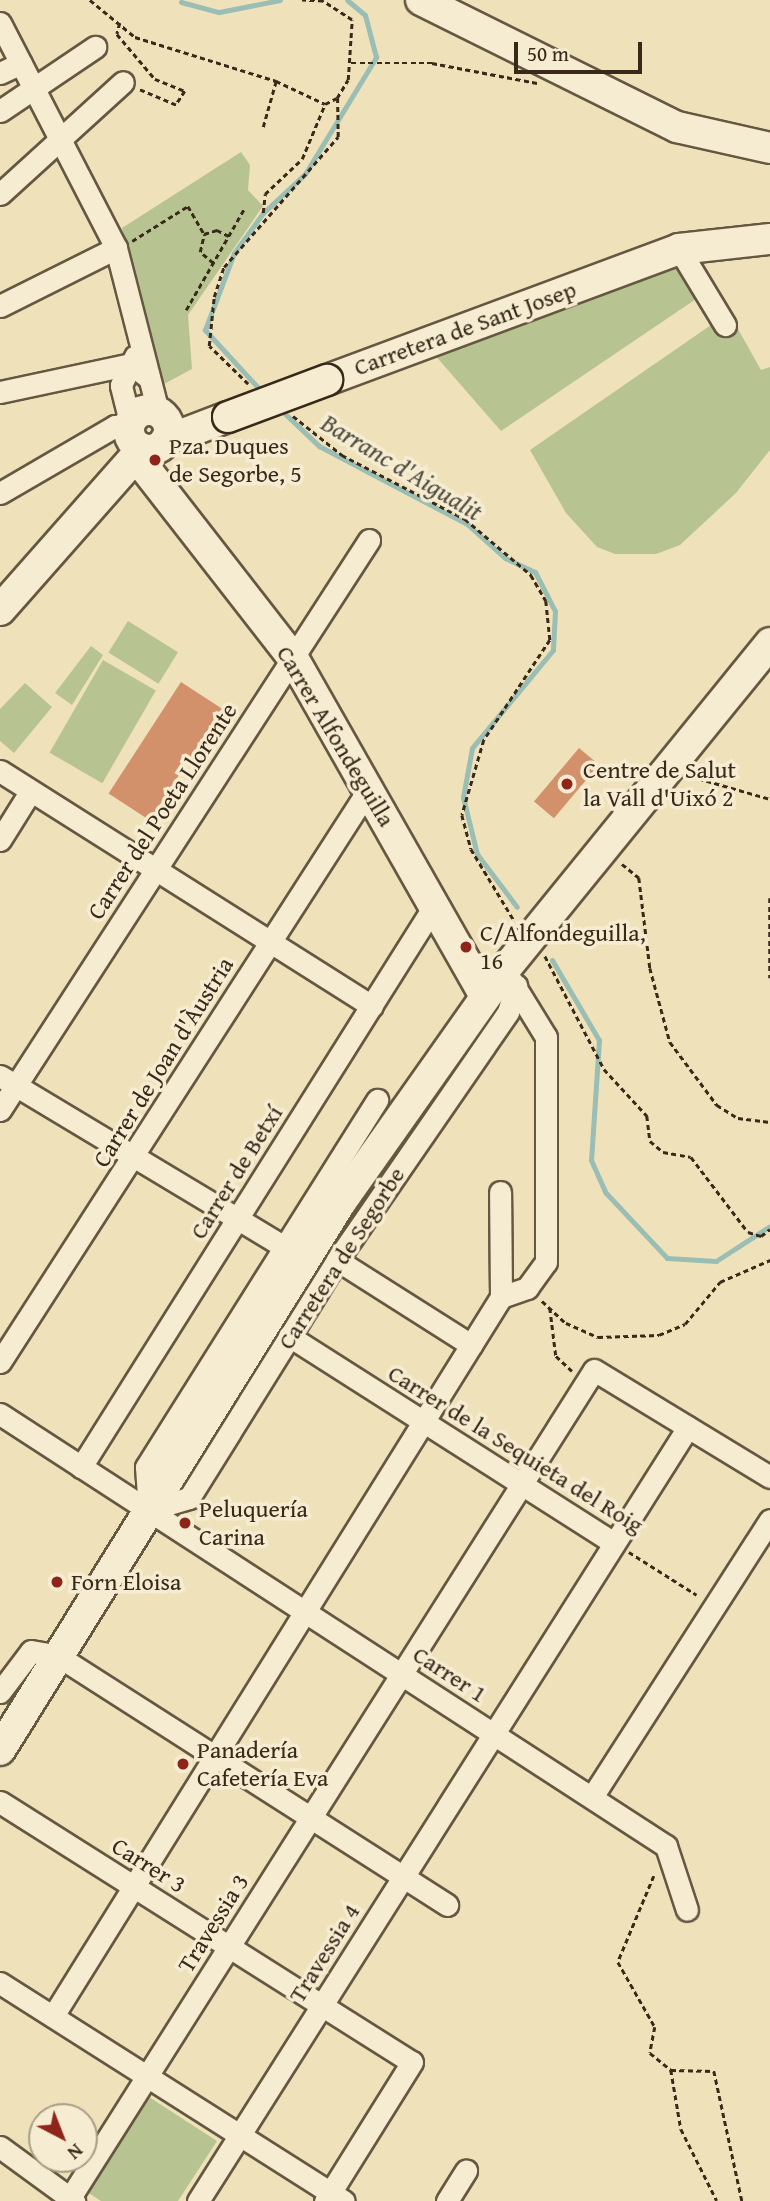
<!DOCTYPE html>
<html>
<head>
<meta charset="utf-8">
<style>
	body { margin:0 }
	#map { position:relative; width:770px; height:2201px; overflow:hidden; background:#efe2ba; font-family:"Gentium Book Plus",serif }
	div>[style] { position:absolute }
	.green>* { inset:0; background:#b7c491; transform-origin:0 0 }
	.stream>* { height:5px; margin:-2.5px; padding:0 2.5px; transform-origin:2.5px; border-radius:2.5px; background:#9abdb4 }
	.building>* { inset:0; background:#d2906b; transform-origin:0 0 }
	.path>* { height:2.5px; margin-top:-1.25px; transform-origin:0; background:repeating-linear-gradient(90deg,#392919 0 5px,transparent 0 8.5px) }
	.roads { filter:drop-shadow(2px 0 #665741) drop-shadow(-2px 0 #665741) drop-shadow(0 2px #665741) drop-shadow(0 -2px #665741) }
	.street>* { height:21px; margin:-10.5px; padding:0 10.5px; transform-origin:10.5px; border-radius:10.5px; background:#f5ecd2 }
	.secondary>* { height:30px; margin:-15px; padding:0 15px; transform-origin:15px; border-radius:15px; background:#f5ecd2 }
	.secondary>.ring { margin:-15px; padding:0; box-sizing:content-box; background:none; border:30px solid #f5ecd2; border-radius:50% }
	.bridges { filter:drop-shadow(2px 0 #392919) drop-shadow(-2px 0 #392919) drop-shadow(0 2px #392919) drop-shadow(0 -2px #392919) }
	.secondary-bridge>* { height:30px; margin:-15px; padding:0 15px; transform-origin:15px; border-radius:15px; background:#f5ecd2 }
	.dots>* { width:19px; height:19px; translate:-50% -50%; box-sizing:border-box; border:4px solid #f5ecd2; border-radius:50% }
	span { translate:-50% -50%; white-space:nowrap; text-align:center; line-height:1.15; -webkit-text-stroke:7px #f5ecd2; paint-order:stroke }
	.street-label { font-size:24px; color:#392919 }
	.poi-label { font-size:24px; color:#392919 }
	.left { translate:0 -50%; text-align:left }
	.water-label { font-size:26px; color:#514e40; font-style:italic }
	.north { position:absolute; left:28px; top:2103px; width:70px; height:70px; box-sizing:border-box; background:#f5ecd2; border:2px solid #aa9e88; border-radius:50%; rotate:138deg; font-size:19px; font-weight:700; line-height:28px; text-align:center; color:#392919 }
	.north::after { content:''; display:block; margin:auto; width:24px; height:32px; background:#8f2418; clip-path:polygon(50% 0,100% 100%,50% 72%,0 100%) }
	.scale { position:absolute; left:514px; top:42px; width:128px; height:32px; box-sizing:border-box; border:4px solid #392919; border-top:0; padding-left:9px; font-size:21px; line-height:24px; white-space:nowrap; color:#392919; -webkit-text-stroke:5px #f5ecd2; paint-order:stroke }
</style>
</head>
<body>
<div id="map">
	<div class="green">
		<i style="clip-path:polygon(241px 152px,250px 165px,248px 190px,263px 206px,188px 315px,192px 369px,164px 384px,122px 228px)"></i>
		<i style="clip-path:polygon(675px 267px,696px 299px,501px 431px,433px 353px)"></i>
		<i style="clip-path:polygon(734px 322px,761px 370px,770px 367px,770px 450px,736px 493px,680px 545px,656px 554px,615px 554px,597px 547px,566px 513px,530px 450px,711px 325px)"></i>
		<i style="left:128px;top:621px;width:59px;height:37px;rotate:32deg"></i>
		<i style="clip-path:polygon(91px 646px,103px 655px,72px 705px,55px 693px)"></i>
		<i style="left:103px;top:660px;width:61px;height:107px;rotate:30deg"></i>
		<i style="clip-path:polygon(25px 683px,52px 707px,14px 753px,0 741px,0 709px)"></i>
		<i style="clip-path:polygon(132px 2086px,217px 2141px,178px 2201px,101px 2201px,70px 2181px)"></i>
	</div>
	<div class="stream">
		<i style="left:181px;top:2px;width:39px;rotate:15deg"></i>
		<i style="left:219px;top:12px;width:62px;rotate:-11.1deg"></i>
		<i style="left:263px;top:393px;width:86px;rotate:-132.6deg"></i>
		<i style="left:205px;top:330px;width:82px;rotate:-69.4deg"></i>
		<i style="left:234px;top:253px;width:49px;rotate:-54.1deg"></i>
		<i style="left:263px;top:213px;width:57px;rotate:-42.9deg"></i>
		<i style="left:305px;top:174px;width:137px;rotate:-58.7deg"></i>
		<i style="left:376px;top:57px;width:43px;rotate:-104.7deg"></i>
		<i style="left:365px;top:15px;width:23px;rotate:-140deg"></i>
		<i style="left:280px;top:409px;width:54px;rotate:43.5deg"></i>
		<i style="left:319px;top:446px;width:167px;rotate:27.8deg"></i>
		<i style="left:467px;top:524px;width:51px;rotate:41.8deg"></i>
		<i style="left:505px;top:558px;width:33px;rotate:25deg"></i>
		<i style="left:535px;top:572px;width:44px;rotate:62.9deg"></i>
		<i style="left:555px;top:611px;width:39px;rotate:93deg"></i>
		<i style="left:553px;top:650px;width:127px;rotate:129.6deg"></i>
		<i style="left:472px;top:748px;width:50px;rotate:100.4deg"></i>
		<i style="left:463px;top:797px;width:59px;rotate:76.2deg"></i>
		<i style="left:477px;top:854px;width:66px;rotate:53deg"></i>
		<i style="left:552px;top:960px;width:93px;rotate:59.6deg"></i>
		<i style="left:599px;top:1040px;width:120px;rotate:93.8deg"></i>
		<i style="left:591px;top:1160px;width:36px;rotate:66deg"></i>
		<i style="left:606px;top:1193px;width:89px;rotate:46.8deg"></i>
		<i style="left:667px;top:1258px;width:49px;rotate:3.5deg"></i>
		<i style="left:716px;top:1261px;width:64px;rotate:-32.9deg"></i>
	</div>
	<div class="building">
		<i style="left:181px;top:682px;width:49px;height:133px;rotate:33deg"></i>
		<i style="left:579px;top:748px;width:26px;height:70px;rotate:40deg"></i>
	</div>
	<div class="path">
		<i style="left:90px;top:0;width:58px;rotate:39.4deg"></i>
		<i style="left:135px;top:37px;width:148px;rotate:17.3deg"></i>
		<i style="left:276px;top:81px;width:54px;rotate:25.1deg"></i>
		<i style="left:325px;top:104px;width:13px;rotate:-27deg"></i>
		<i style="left:337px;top:98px;width:21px;rotate:-59deg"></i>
		<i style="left:348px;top:80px;width:60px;rotate:-86.2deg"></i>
		<i style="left:352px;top:20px;width:35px;rotate:-147deg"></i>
		<i style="left:323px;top:1px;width:21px;rotate:-177deg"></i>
		<i style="left:120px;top:23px;width:11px;rotate:105deg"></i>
		<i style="left:117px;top:34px;width:59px;rotate:49.8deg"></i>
		<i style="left:155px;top:79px;width:32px;rotate:22deg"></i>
		<i style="left:185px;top:91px;width:17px;rotate:123deg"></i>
		<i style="left:176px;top:105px;width:41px;rotate:-157.2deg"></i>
		<i style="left:351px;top:63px;width:81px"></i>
		<i style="left:432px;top:63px;width:107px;rotate:10.8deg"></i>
		<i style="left:263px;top:127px;width:48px;rotate:-74.2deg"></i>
		<i style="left:263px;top:213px;width:19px;rotate:-84deg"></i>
		<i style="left:265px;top:194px;width:51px;rotate:-43.4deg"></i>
		<i style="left:302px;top:159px;width:60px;rotate:-67.3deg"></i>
		<i style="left:132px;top:241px;width:66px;rotate:-32deg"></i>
		<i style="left:188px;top:206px;width:32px;rotate:60deg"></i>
		<i style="left:213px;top:263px;width:17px;rotate:-140deg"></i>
		<i style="left:200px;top:252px;width:18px;rotate:-77deg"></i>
		<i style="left:204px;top:234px;width:14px;rotate:-17deg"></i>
		<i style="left:217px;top:230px;width:13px;rotate:27deg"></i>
		<i style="left:186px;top:310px;width:116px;rotate:-60.1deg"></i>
		<i style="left:248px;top:384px;width:54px;rotate:-135.7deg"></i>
		<i style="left:209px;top:346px;width:49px;rotate:-84.2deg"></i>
		<i style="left:214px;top:297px;width:32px;rotate:-72deg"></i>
		<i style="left:224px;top:267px;width:173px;rotate:-48.8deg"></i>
		<i style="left:338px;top:137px;width:39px;rotate:-91deg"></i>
		<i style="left:293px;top:416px;width:63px;rotate:38.5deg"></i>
		<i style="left:342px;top:455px;width:139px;rotate:27.5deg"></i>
		<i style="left:465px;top:519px;width:87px;rotate:40.3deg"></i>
		<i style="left:531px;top:575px;width:30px;rotate:60deg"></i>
		<i style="left:546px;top:601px;width:39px;rotate:84deg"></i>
		<i style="left:550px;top:640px;width:120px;rotate:123.4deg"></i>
		<i style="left:484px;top:740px;width:78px;rotate:106.3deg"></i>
		<i style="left:462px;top:815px;width:35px;rotate:75deg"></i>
		<i style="left:471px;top:849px;width:85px;rotate:58.9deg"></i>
		<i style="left:690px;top:776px;width:83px;rotate:16deg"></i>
		<i style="left:622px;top:864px;width:22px;rotate:39deg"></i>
		<i style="left:639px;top:878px;width:91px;rotate:83deg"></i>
		<i style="left:650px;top:968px;width:77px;rotate:74.9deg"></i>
		<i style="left:670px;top:1042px;width:79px;rotate:53.3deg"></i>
		<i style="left:717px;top:1105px;width:25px;rotate:32deg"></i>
		<i style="left:738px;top:1118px;width:32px;rotate:7deg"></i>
		<i style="left:770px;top:898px;width:80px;rotate:90deg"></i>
		<i style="left:545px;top:956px;width:127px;rotate:62.4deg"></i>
		<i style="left:604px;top:1069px;width:64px;rotate:47.5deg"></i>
		<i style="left:647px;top:1116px;width:25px;rotate:83deg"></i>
		<i style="left:650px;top:1141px;width:17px;rotate:40deg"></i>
		<i style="left:663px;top:1152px;width:28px;rotate:10deg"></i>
		<i style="left:691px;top:1157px;width:94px;rotate:52.8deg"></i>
		<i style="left:748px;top:1232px;width:14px;rotate:17deg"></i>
		<i style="left:761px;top:1236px;width:11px;rotate:-38deg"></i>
		<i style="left:542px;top:1301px;width:33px;rotate:43deg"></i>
		<i style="left:566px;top:1323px;width:35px;rotate:24deg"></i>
		<i style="left:598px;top:1337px;width:61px;rotate:-1.9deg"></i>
		<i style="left:659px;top:1335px;width:28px;rotate:-23deg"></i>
		<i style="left:685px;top:1324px;width:55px;rotate:-50.2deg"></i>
		<i style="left:720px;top:1282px;width:55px;rotate:-23.7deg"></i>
		<i style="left:550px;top:1308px;width:48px;rotate:82.9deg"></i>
		<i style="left:556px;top:1356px;width:22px;rotate:43deg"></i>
		<i style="left:629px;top:1552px;width:80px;rotate:32.3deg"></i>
		<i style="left:654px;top:1876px;width:93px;rotate:112.7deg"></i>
		<i style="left:618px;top:1962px;width:75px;rotate:60.4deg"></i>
		<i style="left:655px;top:2027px;width:26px;rotate:101deg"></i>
		<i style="left:650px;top:2053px;width:27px;rotate:39deg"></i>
		<i style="left:671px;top:2070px;width:43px;rotate:1.3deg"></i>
		<i style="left:714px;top:2071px;width:133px;rotate:77.8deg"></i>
		<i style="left:671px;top:2070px;width:60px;rotate:80.4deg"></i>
		<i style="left:681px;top:2129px;width:80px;rotate:63.4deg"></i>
	</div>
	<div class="roads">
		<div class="street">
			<i style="left:0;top:23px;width:253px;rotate:62.7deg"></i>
			<i style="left:116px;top:248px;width:169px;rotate:75.6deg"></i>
			<i style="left:0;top:73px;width:23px;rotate:-25deg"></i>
			<i style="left:0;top:111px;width:115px;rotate:-34deg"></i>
			<i style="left:0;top:194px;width:166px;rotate:-42.3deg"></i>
			<i style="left:679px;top:249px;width:89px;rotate:58.8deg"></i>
			<i style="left:0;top:306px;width:130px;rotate:-26.6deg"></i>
			<i style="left:0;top:392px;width:134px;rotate:-12.1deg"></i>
			<i style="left:131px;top:364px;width:23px;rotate:38deg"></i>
			<i style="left:130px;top:422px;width:38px;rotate:-104deg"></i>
			<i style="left:121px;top:385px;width:32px;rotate:-64deg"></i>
			<i style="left:0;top:493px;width:133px;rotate:-30.2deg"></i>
			<i style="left:115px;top:426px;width:14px;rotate:-4deg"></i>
			<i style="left:0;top:771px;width:440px;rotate:32.3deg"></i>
			<i style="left:0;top:840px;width:57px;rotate:-58deg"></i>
			<i style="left:0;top:1076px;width:328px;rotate:31deg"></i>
			<i style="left:0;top:1110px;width:679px;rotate:-57.08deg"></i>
			<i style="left:337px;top:1260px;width:159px;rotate:32.4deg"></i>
			<i style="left:501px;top:1297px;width:28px;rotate:-19deg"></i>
			<i style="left:527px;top:1288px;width:32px;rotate:-54deg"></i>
			<i style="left:546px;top:1262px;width:225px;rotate:-90deg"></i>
			<i style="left:546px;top:1037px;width:67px;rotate:-121.6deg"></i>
			<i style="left:289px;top:1336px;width:385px;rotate:32.5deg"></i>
			<i style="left:0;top:1362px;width:680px;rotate:-57.24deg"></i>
			<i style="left:0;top:1414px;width:794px;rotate:32.97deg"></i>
			<i style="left:666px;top:1846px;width:67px;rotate:71.8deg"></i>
			<i style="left:81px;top:1467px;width:663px;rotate:-57.82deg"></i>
			<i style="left:149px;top:1510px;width:42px;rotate:-16.7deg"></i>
			<i style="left:189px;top:1498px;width:280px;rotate:-58.1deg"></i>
			<i style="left:337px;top:1260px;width:301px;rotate:-55.4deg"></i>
			<i style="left:508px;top:1012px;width:28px;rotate:-73deg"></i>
			<i style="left:149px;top:1510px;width:43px;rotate:-94deg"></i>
			<i style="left:146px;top:1467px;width:434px;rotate:-57.8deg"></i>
			<i style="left:0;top:1692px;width:51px;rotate:-52.9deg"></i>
			<i style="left:31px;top:1651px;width:27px;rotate:10deg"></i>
			<i style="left:58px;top:1656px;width:462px;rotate:32.6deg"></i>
			<i style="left:592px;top:1797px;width:329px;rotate:-57.3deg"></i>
			<i style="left:0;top:1802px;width:487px;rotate:32.3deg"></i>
			<i style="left:412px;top:2062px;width:164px;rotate:122deg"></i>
			<i style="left:0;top:1983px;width:407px;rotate:32.4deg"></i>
			<i style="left:53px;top:2016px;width:847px;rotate:-58.07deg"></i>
			<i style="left:501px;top:1297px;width:105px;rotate:-90.5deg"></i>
			<i style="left:0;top:2147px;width:92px;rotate:36.1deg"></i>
			<i style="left:68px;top:2201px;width:983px;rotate:-57.67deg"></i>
			<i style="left:594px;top:1370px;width:206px;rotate:31.3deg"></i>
			<i style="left:198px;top:2201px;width:916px;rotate:-57.66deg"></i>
			<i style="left:447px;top:2201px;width:36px;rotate:-58deg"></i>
		</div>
		<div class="secondary">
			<i style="left:421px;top:0;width:286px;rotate:26.4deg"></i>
			<i style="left:677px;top:127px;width:95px;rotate:12.7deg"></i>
			<i style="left:327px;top:380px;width:376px;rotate:-20.4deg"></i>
			<i style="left:679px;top:249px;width:92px;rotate:-6.3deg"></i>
			<i class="ring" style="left:129px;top:410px;width:10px;height:10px"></i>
			<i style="left:165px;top:441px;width:67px;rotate:-20.9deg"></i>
			<i style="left:138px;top:459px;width:252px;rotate:52.1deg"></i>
			<i style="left:293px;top:658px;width:389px;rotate:60.4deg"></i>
			<i style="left:0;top:610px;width:215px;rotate:-48.6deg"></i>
			<i style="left:0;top:1750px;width:645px;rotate:-58.11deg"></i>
			<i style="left:341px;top:1202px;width:281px;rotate:-54.8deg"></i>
			<i style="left:503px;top:972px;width:424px;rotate:-50.9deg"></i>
		</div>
	</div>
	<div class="bridges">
		<div class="secondary-bridge">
			<i style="left:228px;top:417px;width:106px;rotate:-20.5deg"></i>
		</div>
	</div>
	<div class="dots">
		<i style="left:155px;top:460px;background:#8f2418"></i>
		<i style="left:567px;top:784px;background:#8f2418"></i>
		<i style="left:466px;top:947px;background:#8f2418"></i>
		<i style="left:185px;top:1523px;background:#8f2418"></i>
		<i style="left:57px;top:1582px;background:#8f2418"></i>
		<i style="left:183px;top:1764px;background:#8f2418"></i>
	</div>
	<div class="street-label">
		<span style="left:465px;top:328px;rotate:-20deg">Carretera de Sant Josep</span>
		<span style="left:336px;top:736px;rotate:59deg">Carrer Alfondeguilla</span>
		<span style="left:162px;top:811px;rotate:-57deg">Carrer del Poeta Llorente</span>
		<span style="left:163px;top:1062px;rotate:-58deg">Carrer de Joan d'Àustria</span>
		<span style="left:236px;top:1172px;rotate:-58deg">Carrer de Betxí</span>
		<span style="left:341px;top:1258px;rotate:-57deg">Carretera de Segorbe</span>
		<span style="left:516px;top:1449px;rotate:32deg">Carrer de la Sequieta del Roig</span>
		<span style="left:450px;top:1674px;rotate:33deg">Carrer 1</span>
		<span style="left:149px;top:1865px;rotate:32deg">Carrer 3</span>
		<span style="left:213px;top:1923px;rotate:-58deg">Travessia 3</span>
		<span style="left:324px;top:1953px;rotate:-58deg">Travessia 4</span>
	</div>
	<div class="poi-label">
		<span class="left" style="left:169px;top:460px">Pza. Duques<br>de Segorbe, 5</span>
		<span class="left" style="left:583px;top:784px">Centre de Salut<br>la Vall d'Uixó 2</span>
		<span class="left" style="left:480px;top:947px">C/Alfondeguilla,<br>16</span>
		<span class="left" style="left:199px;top:1523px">Peluquería<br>Carina</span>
		<span class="left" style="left:71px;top:1582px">Forn Eloisa</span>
		<span class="left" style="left:197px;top:1764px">Panadería<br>Cafetería Eva</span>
	</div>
	<div class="water-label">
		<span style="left:402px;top:467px;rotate:31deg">Barranc d'Aigualit</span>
	</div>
	<div class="north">N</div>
	<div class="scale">50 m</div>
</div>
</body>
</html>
